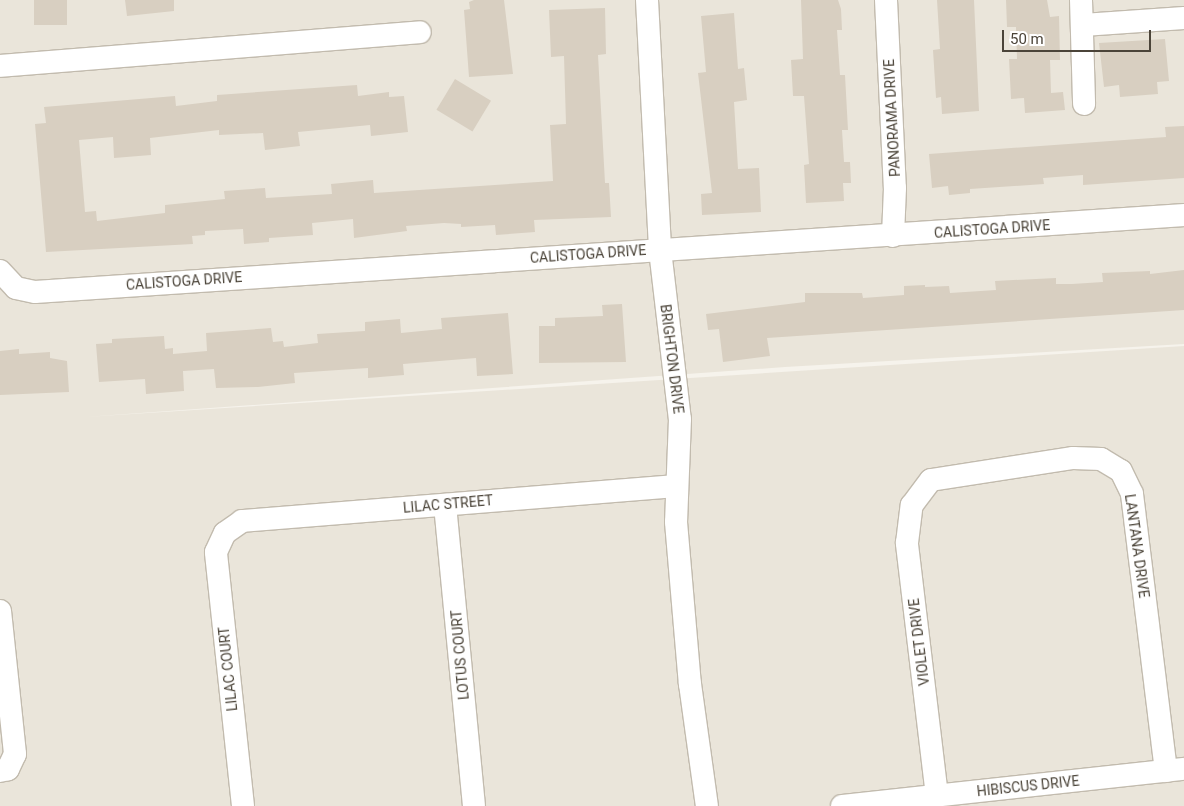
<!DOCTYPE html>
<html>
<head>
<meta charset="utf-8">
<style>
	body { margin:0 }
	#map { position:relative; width:1184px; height:806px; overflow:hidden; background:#f6f3ec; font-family:Roboto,sans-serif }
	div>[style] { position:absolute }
	.residential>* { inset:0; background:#eae5da }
	.building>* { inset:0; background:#d8cfc1; transform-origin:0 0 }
	.roads { filter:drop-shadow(1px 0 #c2bbae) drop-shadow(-1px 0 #c2bbae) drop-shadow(0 1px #c2bbae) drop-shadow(0 -1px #c2bbae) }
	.minor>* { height:22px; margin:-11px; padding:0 11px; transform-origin:11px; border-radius:11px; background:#fff }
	span { translate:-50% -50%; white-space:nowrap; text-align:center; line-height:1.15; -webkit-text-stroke:4.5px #fff; paint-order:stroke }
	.street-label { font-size:14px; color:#4b4439 }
	.scale { position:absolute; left:1002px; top:30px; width:149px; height:22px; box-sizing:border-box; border:2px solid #4b4439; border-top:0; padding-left:6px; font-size:15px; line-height:18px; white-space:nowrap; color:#4b4439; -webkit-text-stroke:4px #fff; paint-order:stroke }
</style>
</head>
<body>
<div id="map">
	<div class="residential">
		<i style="clip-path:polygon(0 0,1184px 0,1184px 344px,785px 367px,85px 417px,1184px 346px,1184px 806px,0 806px)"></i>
	</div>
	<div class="building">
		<i style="left:34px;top:0;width:33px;height:25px"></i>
		<i style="clip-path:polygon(125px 0,174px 0,174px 11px,127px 16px)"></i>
		<i style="clip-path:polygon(474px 0,504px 0,513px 74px,469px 77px,464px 10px,470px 9px,469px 2px)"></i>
		<i style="clip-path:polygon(801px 0,838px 0,841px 9px,842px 30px,837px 30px,840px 75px,845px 75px,848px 130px,842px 130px,844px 162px,850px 162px,851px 183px,843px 183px,844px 201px,806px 203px,804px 165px,809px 164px,804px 96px,793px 96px,791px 60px,803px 59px)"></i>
		<i style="clip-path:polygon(937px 0,974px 0,979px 111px,942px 114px,941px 97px,936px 98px,933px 50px,940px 49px)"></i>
		<i style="clip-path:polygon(1006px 0,1047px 0,1050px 17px,1059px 16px,1060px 60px,1050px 60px,1051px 93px,1063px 92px,1065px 110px,1025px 113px,1024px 98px,1011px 99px,1009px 59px,1017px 59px,1016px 27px,1007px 27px)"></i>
		<i style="clip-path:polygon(605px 8px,606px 54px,598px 55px,605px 183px,609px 183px,611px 217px,534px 220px,535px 232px,496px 235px,495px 225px,461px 227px,461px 224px,444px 223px,406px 226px,407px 231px,354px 238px,353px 219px,312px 223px,313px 235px,269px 238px,269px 242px,244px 244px,243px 229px,205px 231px,205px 235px,192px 236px,193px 244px,46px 252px,35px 124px,46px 123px,44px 107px,175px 96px,176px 106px,217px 101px,217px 95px,357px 85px,358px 96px,389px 92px,389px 97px,404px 96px,408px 132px,371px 136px,370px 125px,298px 132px,300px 146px,265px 150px,263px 133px,219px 135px,219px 130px,150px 138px,151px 155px,114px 158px,113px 137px,79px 140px,85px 212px,96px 211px,97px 221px,165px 213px,165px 205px,225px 199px,224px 191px,265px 188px,266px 198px,332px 194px,331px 184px,373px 180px,374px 193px,553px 181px,550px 125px,566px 124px,564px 56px,551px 57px,549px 10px)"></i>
		<i style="clip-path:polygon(734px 13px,738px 69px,744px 68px,747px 100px,734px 102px,738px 169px,759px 168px,761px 212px,702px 215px,701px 194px,712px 193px,698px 73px,706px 72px,701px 16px)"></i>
		<i style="clip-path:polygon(1165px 39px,1169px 81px,1157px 82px,1158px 94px,1120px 97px,1119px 85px,1104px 87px,1099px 43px)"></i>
		<i style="left:455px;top:79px;width:42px;height:36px;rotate:31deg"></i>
		<i style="clip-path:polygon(1184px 126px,1184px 178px,1083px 185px,1083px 175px,1043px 178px,1044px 184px,970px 189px,970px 193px,949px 195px,948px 186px,932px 188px,929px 154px,1166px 137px,1165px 127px)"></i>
		<i style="clip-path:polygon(1184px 270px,1184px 310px,767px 338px,770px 356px,723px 362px,719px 329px,708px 330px,706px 314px,805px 302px,805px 293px,862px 293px,863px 298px,904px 295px,904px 286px,925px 285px,925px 287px,949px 286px,950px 293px,996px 290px,995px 281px,1056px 278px,1056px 284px,1072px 284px,1103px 282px,1102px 273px,1150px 271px,1150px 274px)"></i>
		<i style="clip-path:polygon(622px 304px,626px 362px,539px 363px,539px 326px,555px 326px,555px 318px,603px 316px,602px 305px)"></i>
		<i style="clip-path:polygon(508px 313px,513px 374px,477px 376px,476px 358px,403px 364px,404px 375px,368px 378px,368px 368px,294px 373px,295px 383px,258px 387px,216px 388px,214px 369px,183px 371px,184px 391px,146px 394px,145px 379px,99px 382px,96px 344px,112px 343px,112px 339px,164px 336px,165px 349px,173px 348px,173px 354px,207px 351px,206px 333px,271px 328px,273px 342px,283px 341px,284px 347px,318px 343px,317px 334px,365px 331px,365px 322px,400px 319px,401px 333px,442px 329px,441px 318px)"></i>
		<i style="clip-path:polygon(19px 349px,19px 354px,50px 352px,50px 358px,67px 361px,69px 392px,0 395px,0 351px)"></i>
	</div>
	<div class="roads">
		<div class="minor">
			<i style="left:647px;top:0;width:250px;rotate:87deg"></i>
			<i style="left:660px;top:250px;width:170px;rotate:83.3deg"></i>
			<i style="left:680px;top:419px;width:103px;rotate:92.2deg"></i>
			<i style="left:676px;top:522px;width:163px;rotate:85.1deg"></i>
			<i style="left:690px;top:684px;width:123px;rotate:82.1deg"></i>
			<i style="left:886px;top:0;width:188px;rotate:87.3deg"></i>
			<i style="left:895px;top:188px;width:48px;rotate:92.4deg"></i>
			<i style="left:1081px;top:0;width:104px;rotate:88.3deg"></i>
			<i style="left:1083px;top:25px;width:101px;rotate:-4deg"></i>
			<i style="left:0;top:66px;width:421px;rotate:-4.6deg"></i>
			<i style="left:0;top:271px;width:23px;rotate:47deg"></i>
			<i style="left:16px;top:288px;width:19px;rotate:12deg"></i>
			<i style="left:35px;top:292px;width:1152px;rotate:-3.83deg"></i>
			<i style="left:445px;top:505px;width:302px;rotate:84.5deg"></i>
			<i style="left:0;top:611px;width:144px;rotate:84deg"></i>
			<i style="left:15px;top:754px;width:17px;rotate:115deg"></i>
			<i style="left:8px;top:769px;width:8px;rotate:166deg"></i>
			<i style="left:937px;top:796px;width:255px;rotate:-96.8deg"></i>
			<i style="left:907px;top:543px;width:38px;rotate:-83deg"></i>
			<i style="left:912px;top:505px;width:31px;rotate:-53deg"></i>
			<i style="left:931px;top:480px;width:144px;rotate:-8.8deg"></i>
			<i style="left:1073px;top:458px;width:28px;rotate:2deg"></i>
			<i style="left:1101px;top:459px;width:23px;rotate:31deg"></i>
			<i style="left:1121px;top:471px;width:25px;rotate:64deg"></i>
			<i style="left:1132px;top:494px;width:279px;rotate:83deg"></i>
			<i style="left:243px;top:806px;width:255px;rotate:-96.1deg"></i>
			<i style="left:216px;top:552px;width:21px;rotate:-65deg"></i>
			<i style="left:225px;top:533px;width:21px;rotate:-35deg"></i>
			<i style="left:242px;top:521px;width:434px;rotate:-4.6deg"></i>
			<i style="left:842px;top:806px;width:344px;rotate:-6.2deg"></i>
		</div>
	</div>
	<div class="street-label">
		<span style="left:892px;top:118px;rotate:-93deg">PANORAMA DRIVE</span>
		<span style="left:992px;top:229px;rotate:-4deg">CALISTOGA DRIVE</span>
		<span style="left:588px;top:254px;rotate:-4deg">CALISTOGA DRIVE</span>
		<span style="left:184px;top:281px;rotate:-4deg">CALISTOGA DRIVE</span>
		<span style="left:672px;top:359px;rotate:83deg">BRIGHTON DRIVE</span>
		<span style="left:448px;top:504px;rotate:-5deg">LILAC STREET</span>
		<span style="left:1137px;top:546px;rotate:82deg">LANTANA DRIVE</span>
		<span style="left:919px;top:642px;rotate:-97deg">VIOLET DRIVE</span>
		<span style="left:460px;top:655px;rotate:-95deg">LOTUS COURT</span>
		<span style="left:228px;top:669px;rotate:-96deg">LILAC COURT</span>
		<span style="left:1028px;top:786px;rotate:-6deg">HIBISCUS DRIVE</span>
	</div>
	<div class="scale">50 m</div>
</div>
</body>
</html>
